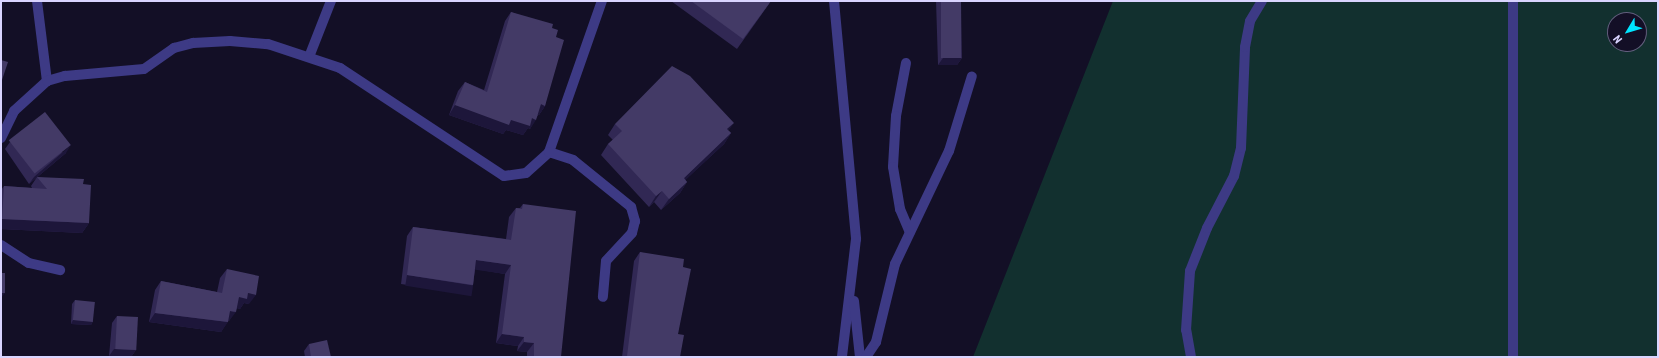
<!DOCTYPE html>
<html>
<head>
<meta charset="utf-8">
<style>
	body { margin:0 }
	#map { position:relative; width:1659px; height:358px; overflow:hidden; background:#130f26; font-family:"Roboto Condensed",sans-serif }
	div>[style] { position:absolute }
	.green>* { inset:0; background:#12302f }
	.minor>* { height:10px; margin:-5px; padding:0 5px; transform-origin:5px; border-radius:5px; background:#3d3a85 }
	.wall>* { inset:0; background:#312854 }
	.shaded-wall>* { inset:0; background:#1d163a; transform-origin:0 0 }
	.building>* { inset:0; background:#433a66; transform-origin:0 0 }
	span { translate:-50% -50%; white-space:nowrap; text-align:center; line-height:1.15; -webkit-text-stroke:4px #130f26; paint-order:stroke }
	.frame { position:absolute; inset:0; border:2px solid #d9d4ff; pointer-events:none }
	.north { position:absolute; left:1607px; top:12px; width:40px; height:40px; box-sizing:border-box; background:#130f26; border:1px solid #625e7d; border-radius:50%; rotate:232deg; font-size:11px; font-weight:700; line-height:16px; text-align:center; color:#d9d4ff }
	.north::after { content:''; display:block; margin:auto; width:14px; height:18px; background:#00e5ff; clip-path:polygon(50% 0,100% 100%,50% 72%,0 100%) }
</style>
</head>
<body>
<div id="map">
	<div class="green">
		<i style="clip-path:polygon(evenodd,1113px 1px,1658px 1px,1658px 357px,973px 357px,1113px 1px,1615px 20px,1639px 20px,1639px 44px,1615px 44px,1615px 20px)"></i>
	</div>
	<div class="minor">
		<i style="left:37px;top:1px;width:81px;rotate:82.9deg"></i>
		<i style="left:834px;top:1px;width:239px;rotate:84.7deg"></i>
		<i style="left:856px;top:239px;width:119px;rotate:96.8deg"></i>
		<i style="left:309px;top:57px;width:60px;rotate:-68.6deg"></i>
		<i style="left:906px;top:63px;width:54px;rotate:100.7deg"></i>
		<i style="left:896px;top:116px;width:51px;rotate:93.4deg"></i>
		<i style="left:893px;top:167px;width:43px;rotate:80.5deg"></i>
		<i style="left:900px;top:209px;width:25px;rotate:67deg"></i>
		<i style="left:1px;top:138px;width:30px;rotate:-64deg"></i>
		<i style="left:14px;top:111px;width:45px;rotate:-42.3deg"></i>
		<i style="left:47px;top:81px;width:19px;rotate:-16deg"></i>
		<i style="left:65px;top:76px;width:79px;rotate:-5.1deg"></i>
		<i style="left:144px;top:69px;width:37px;rotate:-35deg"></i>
		<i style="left:174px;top:48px;width:20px;rotate:-15deg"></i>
		<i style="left:193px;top:43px;width:37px;rotate:-3deg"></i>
		<i style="left:230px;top:41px;width:38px;rotate:5deg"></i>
		<i style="left:268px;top:44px;width:76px;rotate:18.4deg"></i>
		<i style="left:340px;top:68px;width:196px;rotate:33.4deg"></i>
		<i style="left:504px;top:176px;width:22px;rotate:-8deg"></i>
		<i style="left:526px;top:173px;width:31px;rotate:-42deg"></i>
		<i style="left:549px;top:152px;width:160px;rotate:-70.7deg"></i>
		<i style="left:549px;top:152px;width:25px;rotate:18deg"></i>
		<i style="left:573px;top:160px;width:75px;rotate:39deg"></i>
		<i style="left:631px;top:207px;width:15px;rotate:74deg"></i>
		<i style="left:635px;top:221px;width:12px;rotate:104deg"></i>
		<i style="left:632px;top:233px;width:38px;rotate:133deg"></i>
		<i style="left:606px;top:261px;width:36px;rotate:95deg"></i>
		<i style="left:1px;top:245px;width:33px;rotate:33deg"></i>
		<i style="left:29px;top:263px;width:32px;rotate:13deg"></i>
		<i style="left:854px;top:301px;width:56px;rotate:83.9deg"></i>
		<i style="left:866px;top:357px;width:18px;rotate:-56deg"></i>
		<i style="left:876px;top:342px;width:80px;rotate:-76.3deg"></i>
		<i style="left:895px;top:264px;width:125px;rotate:-64.5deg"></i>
		<i style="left:949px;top:151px;width:78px;rotate:-73deg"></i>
		<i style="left:1191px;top:357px;width:27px;rotate:-100deg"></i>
		<i style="left:1186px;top:330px;width:59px;rotate:-86.1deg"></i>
		<i style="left:1190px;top:271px;width:46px;rotate:-68.4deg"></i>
		<i style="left:1207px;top:228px;width:59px;rotate:-62.6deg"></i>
		<i style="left:1234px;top:176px;width:29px;rotate:-76deg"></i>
		<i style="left:1241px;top:148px;width:101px;rotate:-87.7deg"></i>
		<i style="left:1245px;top:47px;width:26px;rotate:-79deg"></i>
		<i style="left:1250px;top:21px;width:23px;rotate:-59deg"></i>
		<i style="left:1513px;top:357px;width:356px;rotate:-90deg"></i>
	</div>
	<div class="wall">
		<i style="clip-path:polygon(671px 1px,771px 1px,737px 49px)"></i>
		<i style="clip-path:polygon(936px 1px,961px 1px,962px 58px,957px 65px,938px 65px)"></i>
		<i style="clip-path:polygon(511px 12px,552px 28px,556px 37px,545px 106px,539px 115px,538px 115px,530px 129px,528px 128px,523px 135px,506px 130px,503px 134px,449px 115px,458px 91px,465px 82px,484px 90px,505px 21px)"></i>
		<i style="clip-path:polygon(615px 124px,729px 131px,731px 133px,724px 144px,685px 180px,687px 182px,680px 193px,661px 210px,654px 202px,649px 207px,601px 155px,608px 144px,613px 140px,608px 135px)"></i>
		<i style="clip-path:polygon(10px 142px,66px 153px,29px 184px,5px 149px)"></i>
		<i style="clip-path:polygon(37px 177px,83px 184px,89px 223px,82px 233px,1px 229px,1px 190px,4px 186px,32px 188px,31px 186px)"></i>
		<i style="clip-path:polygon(523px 204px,561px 357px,527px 357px,527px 352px,517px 351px,518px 346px,496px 343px,505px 274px,475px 269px,473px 285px,467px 294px,401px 284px,407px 236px,413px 227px,506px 239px,509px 217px,516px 208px,520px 208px)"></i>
		<i style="clip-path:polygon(640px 252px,683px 267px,678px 334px,680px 357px,622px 357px,634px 261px)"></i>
		<i style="clip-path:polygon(227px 269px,249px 304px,244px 303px,240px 309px,237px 308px,229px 321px,228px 321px,221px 332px,149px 322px,155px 290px,161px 281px,217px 292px,220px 278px)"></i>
		<i style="clip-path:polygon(75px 300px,93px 321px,91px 325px,71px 324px,72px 304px)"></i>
		<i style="clip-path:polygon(117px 316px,136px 350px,131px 357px,109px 356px,112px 323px)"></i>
		<i style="clip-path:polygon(309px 344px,331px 357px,305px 357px,304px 351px)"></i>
	</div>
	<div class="shaded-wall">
		<i style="clip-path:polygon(943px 58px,962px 58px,957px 65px,938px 65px)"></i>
		<i style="clip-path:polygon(541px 104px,545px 106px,539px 115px,534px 114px)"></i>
		<i style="clip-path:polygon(455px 105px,511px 120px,532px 118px,536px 120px,530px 129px,528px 128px,523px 135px,506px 130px,503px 134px,449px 115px)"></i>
		<i style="clip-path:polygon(734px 123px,726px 134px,727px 129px)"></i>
		<i style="clip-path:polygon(731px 133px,724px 144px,676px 189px,684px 178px)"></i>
		<i style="clip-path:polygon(71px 145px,66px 153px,29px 184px,34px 177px)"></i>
		<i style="clip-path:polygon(687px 182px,680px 193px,661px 210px,669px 199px)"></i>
		<i style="clip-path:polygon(662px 191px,654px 202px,649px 207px,656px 196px)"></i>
		<i style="clip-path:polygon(2px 219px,89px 223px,82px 233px,1px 229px,1px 220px)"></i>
		<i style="clip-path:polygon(476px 260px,511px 265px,505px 274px,470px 269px)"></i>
		<i style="left:407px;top:275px;width:67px;height:11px;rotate:9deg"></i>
		<i style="clip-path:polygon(1px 293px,5px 293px,1px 298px)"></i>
		<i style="clip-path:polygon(248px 293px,256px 295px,249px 304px,244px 303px,240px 309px,232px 307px,239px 297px)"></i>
		<i style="clip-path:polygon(230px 311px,236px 312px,229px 321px,224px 320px)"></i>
		<i style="clip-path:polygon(155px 313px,228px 322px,221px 332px,149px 322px)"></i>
		<i style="clip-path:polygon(73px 320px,93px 321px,91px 325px,71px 324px)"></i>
		<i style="clip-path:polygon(502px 334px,524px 337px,518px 346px,496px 343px)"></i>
		<i style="clip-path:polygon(524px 342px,534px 343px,527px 352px,517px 351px)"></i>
		<i style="clip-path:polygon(114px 349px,136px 350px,131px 357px,109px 356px)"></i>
	</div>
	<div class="building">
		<i style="clip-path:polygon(691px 1px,771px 1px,743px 39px)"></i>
		<i style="left:941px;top:1px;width:20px;height:57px"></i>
		<i style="clip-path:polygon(511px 12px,553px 24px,552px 28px,558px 30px,556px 37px,564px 40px,545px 106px,541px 104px,536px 120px,532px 118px,530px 126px,511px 120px,509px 125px,455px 105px,465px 82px,487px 92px)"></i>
		<i style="clip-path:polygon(1px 60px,8px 62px,1px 83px)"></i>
		<i style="clip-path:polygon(672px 66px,690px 76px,734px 123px,727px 129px,731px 133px,684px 178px,687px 182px,669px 199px,662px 191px,656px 196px,608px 144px,622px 131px,615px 124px)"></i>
		<i style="left:45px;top:112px;width:42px;height:46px;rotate:52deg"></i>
		<i style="clip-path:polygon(37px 177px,84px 179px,83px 184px,91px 185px,89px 223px,2px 219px,4px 186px,47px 189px)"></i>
		<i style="clip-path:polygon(523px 204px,576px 211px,561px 357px,534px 357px,534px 343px,524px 342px,524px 337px,502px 334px,511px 265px,476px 260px,473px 285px,407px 275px,413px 227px,511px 240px,516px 208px,522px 209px)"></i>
		<i style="clip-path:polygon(640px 252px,684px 259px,683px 267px,691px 269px,678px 334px,684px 335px,680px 357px,634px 357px,627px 356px)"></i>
		<i style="clip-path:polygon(227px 269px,259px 276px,256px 295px,248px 293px,247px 299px,239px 297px,236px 312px,230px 311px,228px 322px,155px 313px,161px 281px,222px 293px)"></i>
		<i style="left:1px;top:273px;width:4px;height:20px"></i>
		<i style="left:75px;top:300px;width:20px;height:20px;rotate:6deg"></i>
		<i style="left:117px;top:316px;width:21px;height:33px;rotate:3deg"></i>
		<i style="clip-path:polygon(327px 340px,331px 357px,311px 357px,309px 344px)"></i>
	</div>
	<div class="frame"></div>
	<div class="north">N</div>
</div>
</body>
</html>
